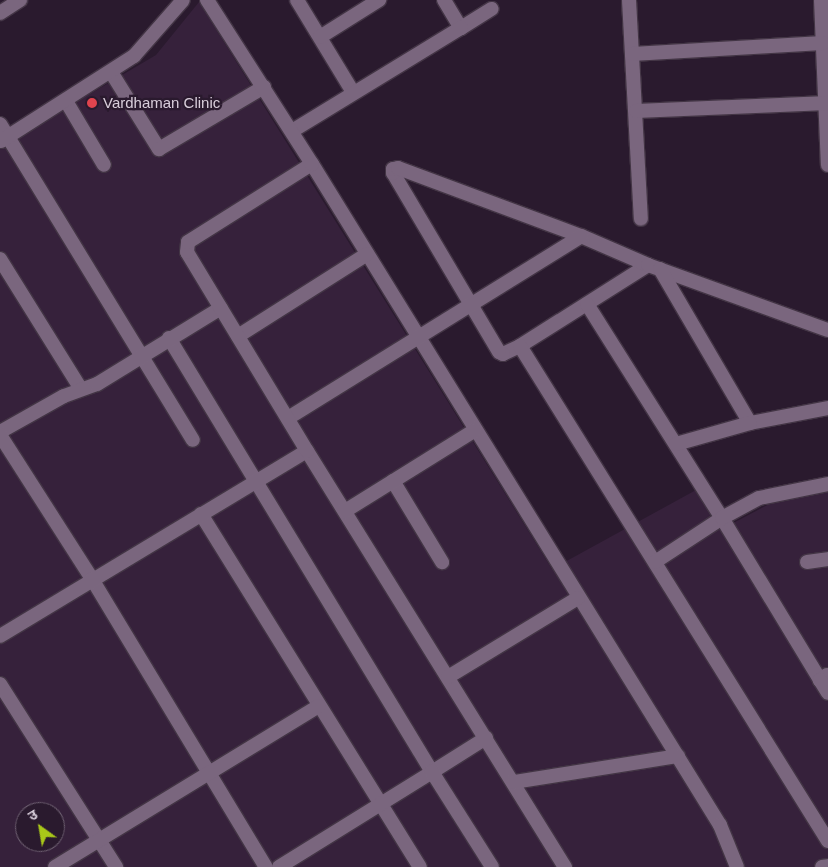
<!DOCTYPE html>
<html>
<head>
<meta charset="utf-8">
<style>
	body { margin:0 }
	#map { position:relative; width:828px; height:867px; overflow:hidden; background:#2a1a2e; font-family:Arial,"Noto Sans Devanagari",sans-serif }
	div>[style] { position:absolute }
	.built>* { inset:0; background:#36213b }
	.roads { filter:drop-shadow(1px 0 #433545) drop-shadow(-1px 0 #433545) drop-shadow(0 1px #433545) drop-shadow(0 -1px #433545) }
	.minor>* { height:14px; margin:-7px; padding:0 7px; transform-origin:7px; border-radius:7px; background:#7a667e }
	.dots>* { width:14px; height:14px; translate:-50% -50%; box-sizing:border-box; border:2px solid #2a1a2e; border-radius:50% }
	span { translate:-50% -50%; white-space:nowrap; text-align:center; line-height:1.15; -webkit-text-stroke:4.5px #2a1a2e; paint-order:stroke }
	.poi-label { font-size:15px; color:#d9cedb }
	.left { translate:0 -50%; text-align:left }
	.north { position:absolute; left:15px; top:802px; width:50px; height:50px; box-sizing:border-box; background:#2a1a2e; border:1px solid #706273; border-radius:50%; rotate:328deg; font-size:14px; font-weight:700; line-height:20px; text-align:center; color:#d9cedb }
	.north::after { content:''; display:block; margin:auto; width:18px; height:22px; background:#a9c719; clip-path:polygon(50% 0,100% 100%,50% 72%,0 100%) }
</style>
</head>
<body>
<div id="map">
	<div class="built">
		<i style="clip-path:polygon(evenodd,199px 2px,552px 569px,696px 490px,720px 530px,775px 501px,828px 492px,828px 867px,0 867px,0 147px,156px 55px,199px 2px,25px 812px,55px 812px,55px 842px,25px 842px,25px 812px)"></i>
	</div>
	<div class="roads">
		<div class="minor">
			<i style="left:297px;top:0;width:108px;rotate:58.7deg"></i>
			<i style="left:444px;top:0;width:33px;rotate:59deg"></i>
			<i style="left:461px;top:28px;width:36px;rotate:-32deg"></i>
			<i style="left:629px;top:0;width:219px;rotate:86.9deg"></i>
			<i style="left:821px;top:0;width:165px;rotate:87.6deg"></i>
			<i style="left:0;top:13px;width:24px;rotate:-33deg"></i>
			<i style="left:320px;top:37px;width:70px;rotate:-32.1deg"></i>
			<i style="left:632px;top:54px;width:191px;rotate:-3.3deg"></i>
			<i style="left:111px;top:72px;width:91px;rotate:58.1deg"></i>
			<i style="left:159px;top:149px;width:122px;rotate:-30.6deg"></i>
			<i style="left:66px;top:101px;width:74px;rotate:59.3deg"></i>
			<i style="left:636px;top:111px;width:192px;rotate:-2.4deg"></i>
			<i style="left:0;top:124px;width:370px;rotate:58.6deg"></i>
			<i style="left:292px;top:131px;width:198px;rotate:-31.4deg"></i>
			<i style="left:1px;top:141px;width:158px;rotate:-32.6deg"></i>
			<i style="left:134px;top:56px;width:74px;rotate:-48.8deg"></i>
			<i style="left:312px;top:164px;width:777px;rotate:58.32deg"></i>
			<i style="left:720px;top:825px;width:45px;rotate:68deg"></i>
			<i style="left:0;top:259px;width:153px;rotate:58.1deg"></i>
			<i style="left:648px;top:265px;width:151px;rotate:147.7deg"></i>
			<i style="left:520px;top:346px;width:19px;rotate:155deg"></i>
			<i style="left:503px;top:354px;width:4px;rotate:-153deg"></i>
			<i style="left:499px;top:352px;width:208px;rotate:-120.6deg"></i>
			<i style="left:393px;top:173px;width:4px;rotate:-90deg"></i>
			<i style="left:393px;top:169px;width:5px;rotate:-11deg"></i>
			<i style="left:398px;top:168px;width:195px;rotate:20.4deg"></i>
			<i style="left:581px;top:236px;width:73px;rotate:23.4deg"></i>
			<i style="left:648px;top:265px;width:191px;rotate:19.9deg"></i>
			<i style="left:660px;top:269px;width:178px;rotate:59.7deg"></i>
			<i style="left:750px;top:423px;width:79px;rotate:-10.9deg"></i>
			<i style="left:587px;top:304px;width:253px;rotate:57.8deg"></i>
			<i style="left:722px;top:518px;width:189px;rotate:58.8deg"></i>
			<i style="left:238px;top:336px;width:153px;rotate:-32.4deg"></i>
			<i style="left:169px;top:338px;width:507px;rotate:58.78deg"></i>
			<i style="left:432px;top:772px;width:64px;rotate:-32.2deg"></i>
			<i style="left:520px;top:346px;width:583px;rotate:58.11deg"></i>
			<i style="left:288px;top:418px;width:345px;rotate:-31.8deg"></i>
			<i style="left:0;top:432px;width:73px;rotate:-29.4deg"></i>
			<i style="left:64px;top:396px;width:35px;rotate:-20deg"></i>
			<i style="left:97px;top:384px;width:145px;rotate:-31.5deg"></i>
			<i style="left:0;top:435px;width:171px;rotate:57.4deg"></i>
			<i style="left:92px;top:579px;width:336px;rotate:58.9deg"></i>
			<i style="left:676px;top:444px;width:77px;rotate:-15.8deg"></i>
			<i style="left:307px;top:451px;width:490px;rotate:58.2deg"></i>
			<i style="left:393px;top:481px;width:95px;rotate:58.8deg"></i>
			<i style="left:345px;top:511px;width:153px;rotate:-31.9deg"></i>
			<i style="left:201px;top:514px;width:415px;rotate:58.2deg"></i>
			<i style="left:655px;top:562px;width:80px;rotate:-33.3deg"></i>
			<i style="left:722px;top:518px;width:42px;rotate:-28.4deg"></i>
			<i style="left:759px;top:498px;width:70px;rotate:-11.5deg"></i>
			<i style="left:807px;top:562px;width:21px;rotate:-8deg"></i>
			<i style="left:0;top:636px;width:358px;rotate:-31.1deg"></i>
			<i style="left:307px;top:451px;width:232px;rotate:-121.1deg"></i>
			<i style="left:187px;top:252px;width:10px;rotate:-84deg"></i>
			<i style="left:188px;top:242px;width:146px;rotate:-32.2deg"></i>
			<i style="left:312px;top:164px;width:195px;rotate:-122.6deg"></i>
			<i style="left:827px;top:675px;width:9px;rotate:144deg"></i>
			<i style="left:820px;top:680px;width:15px;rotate:58deg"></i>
			<i style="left:448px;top:677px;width:152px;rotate:-31.3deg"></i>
			<i style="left:0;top:684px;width:217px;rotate:57.6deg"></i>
			<i style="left:514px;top:782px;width:166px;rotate:-9deg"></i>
			<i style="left:55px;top:867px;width:309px;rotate:-31.4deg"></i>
			<i style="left:279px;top:867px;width:180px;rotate:-31.8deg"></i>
			<i style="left:432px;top:772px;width:112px;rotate:57.7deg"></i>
			<i style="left:822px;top:867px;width:6px;rotate:-9deg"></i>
		</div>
	</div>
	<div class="dots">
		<i style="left:92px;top:103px;background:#e0444e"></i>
	</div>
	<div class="poi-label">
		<span class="left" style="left:103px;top:103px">Vardhaman Clinic</span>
	</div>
	<div class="north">उ</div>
</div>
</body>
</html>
